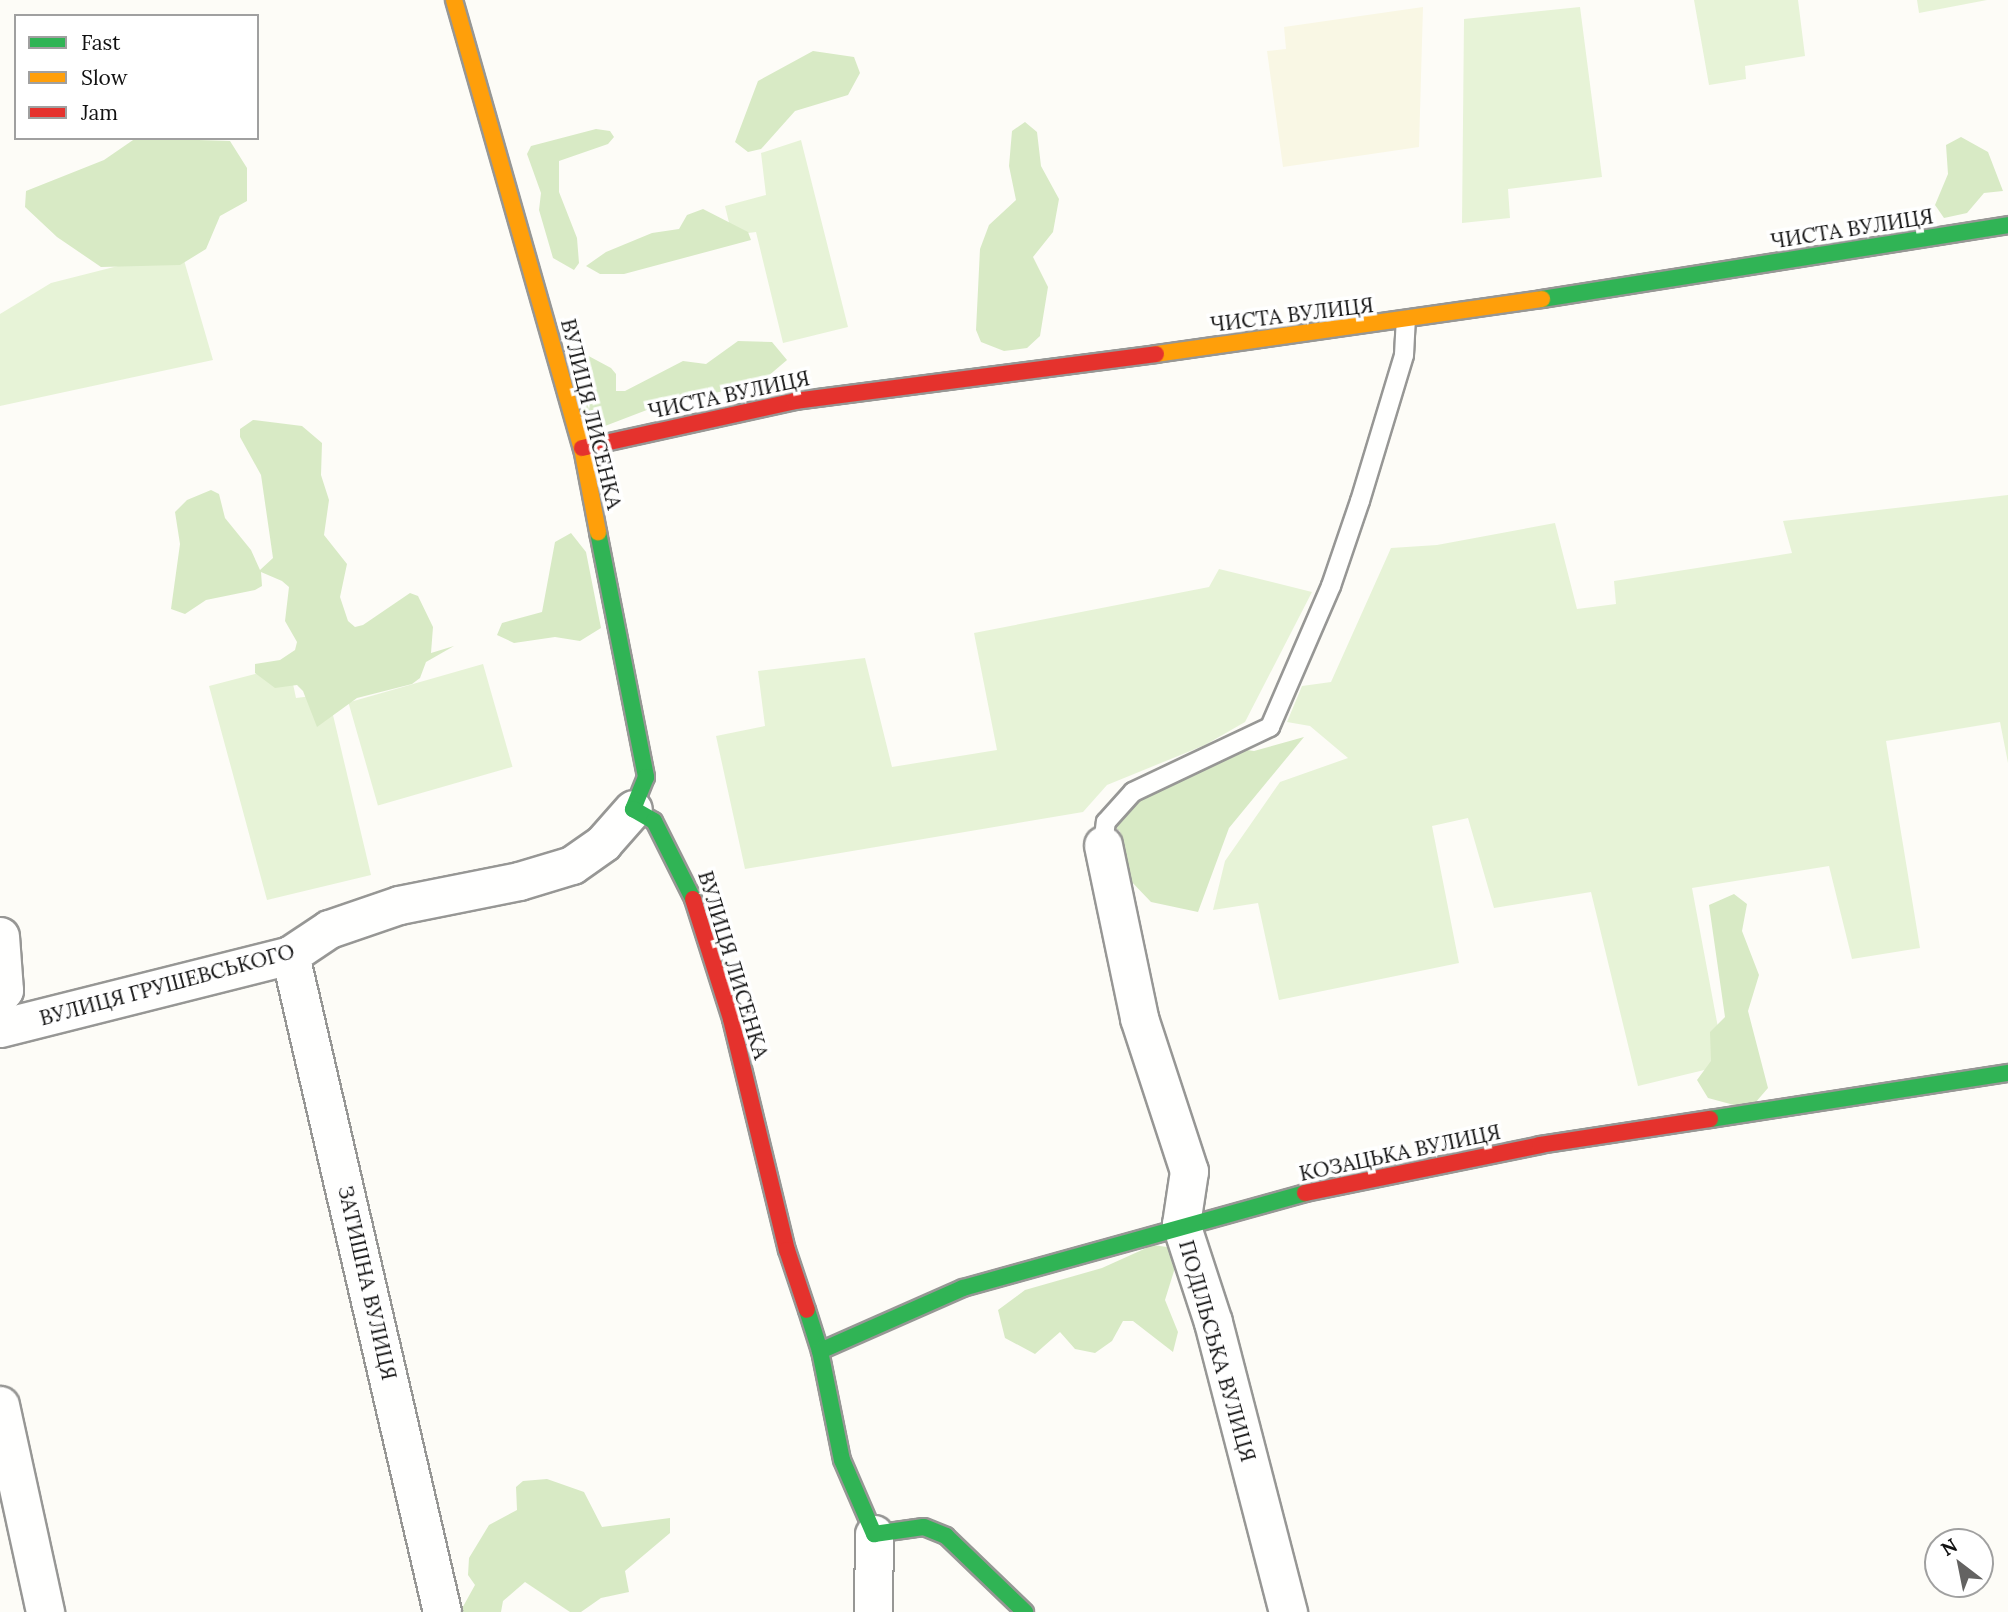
<!DOCTYPE html>
<html>
<head>
<meta charset="utf-8">
<style>
	body { margin:0 }
	#map { position:relative; width:2008px; height:1612px; overflow:hidden; background:#fdfcf7; font-family:Lora,serif }
	div>[style] { position:absolute }
	.farmland>* { inset:0; background:#f9f7e4 }
	.green>* { inset:0; background:#e7f3d7; transform-origin:0 0 }
	.forest>* { inset:0; background:#d8eac5 }
	.roads { filter:drop-shadow(2px 0 #979795) drop-shadow(-2px 0 #979795) drop-shadow(0 2px #979795) drop-shadow(0 -2px #979795) }
	.lane>* { height:18px; margin:-9px; padding:0 9px; transform-origin:9px; border-radius:9px; background:#fffffe }
	.street>* { height:37px; margin:-18.5px; padding:0 18.5px; transform-origin:18.5px; border-radius:18.5px; background:#fffffe }
	.fast>* { height:16px; margin:-8px; padding:0 8px; transform-origin:8px; border-radius:8px; background:#30b455 }
	.slow>* { height:16px; margin:-8px; padding:0 8px; transform-origin:8px; border-radius:8px; background:#ff9f0a }
	.jam>* { height:16px; margin:-8px; padding:0 8px; transform-origin:8px; border-radius:8px; background:#e5322d }
	span { translate:-50% -50%; white-space:nowrap; text-align:center; line-height:1.15; -webkit-text-stroke:7px #fff; paint-order:stroke }
	.street-label { font-size:21px; color:#111 }
	.legend { position:absolute; left:14px; top:14px; width:245px; height:126px; box-sizing:border-box; background:#fff; border:2px solid #a0a0a0; margin:0; padding:9px 12px; list-style:none; font-size:21px; color:#111 }
	.legend li { display:flex; align-items:center; gap:14px; height:35px }
	.legend b { width:35px; border:2px solid #a0a0a0 }
	.north { position:absolute; left:1924px; top:1528px; width:70px; height:70px; box-sizing:border-box; background:#fff; border:2px solid #a0a0a0; border-radius:50%; rotate:328deg; font-size:19px; font-weight:700; line-height:28px; text-align:center; color:#111 }
	.north::after { content:''; display:block; margin:auto; width:24px; height:32px; background:#646362; clip-path:polygon(50% 0,100% 100%,50% 72%,0 100%) }
</style>
</head>
<body>
<div id="map">
	<div class="farmland">
		<i style="clip-path:polygon(1423px 7px,1419px 147px,1283px 167px,1267px 51px,1286px 49px,1284px 27px)"></i>
	</div>
	<div class="green">
		<i style="clip-path:polygon(1694px 0,1798px 0,1805px 56px,1745px 66px,1746px 79px,1709px 85px)"></i>
		<i style="clip-path:polygon(1917px 0,1987px 0,1919px 13px)"></i>
		<i style="clip-path:polygon(1580px 7px,1602px 177px,1508px 189px,1510px 218px,1462px 223px,1464px 19px)"></i>
		<i style="clip-path:polygon(801px 140px,848px 327px,783px 343px,756px 232px,732px 235px,725px 206px,766px 195px,761px 153px)"></i>
		<i style="clip-path:polygon(181px 250px,213px 360px,0 406px,0 314px,51px 283px)"></i>
		<i style="clip-path:polygon(2008px 495px,2008px 763px,2000px 722px,1886px 741px,1920px 948px,1852px 959px,1829px 866px,1692px 888px,1725px 1065px,1638px 1086px,1591px 892px,1494px 908px,1468px 818px,1432px 826px,1459px 963px,1279px 1000px,1258px 903px,1213px 910px,1225px 861px,1280px 782px,1348px 758px,1310px 726px,1287px 722px,1302px 686px,1331px 682px,1391px 548px,1437px 545px,1555px 523px,1577px 609px,1616px 604px,1614px 581px,1792px 553px,1783px 521px)"></i>
		<i style="clip-path:polygon(1219px 569px,1312px 592px,1245px 722px,1205px 745px,1107px 785px,1083px 812px,745px 869px,716px 736px,765px 726px,758px 671px,865px 658px,892px 767px,997px 750px,974px 633px,1209px 587px)"></i>
		<i style="left:483px;top:664px;width:107px;height:140px;rotate:74deg"></i>
		<i style="clip-path:polygon(289px 665px,296px 698px,328px 694px,371px 875px,267px 900px,209px 686px)"></i>
	</div>
	<div class="forest">
		<i style="clip-path:polygon(813px 51px,854px 57px,860px 73px,848px 95px,795px 111px,761px 149px,748px 152px,735px 142px,758px 81px)"></i>
		<i style="clip-path:polygon(1025px 122px,1037px 132px,1041px 166px,1059px 199px,1053px 232px,1033px 257px,1048px 287px,1040px 336px,1027px 348px,1004px 351px,981px 342px,976px 330px,980px 249px,989px 225px,1016px 200px,1009px 166px,1012px 131px)"></i>
		<i style="clip-path:polygon(596px 129px,610px 131px,614px 137px,608px 144px,559px 161px,559px 192px,577px 238px,579px 263px,574px 270px,553px 258px,539px 210px,541px 193px,527px 154px,531px 146px)"></i>
		<i style="clip-path:polygon(1961px 137px,1988px 152px,2003px 191px,1984px 193px,1967px 213px,1944px 218px,1935px 205px,1948px 174px,1946px 145px)"></i>
		<i style="clip-path:polygon(136px 138px,230px 141px,247px 168px,247px 201px,220px 216px,206px 249px,180px 265px,101px 267px,57px 237px,25px 207px,26px 191px,104px 160px)"></i>
		<i style="clip-path:polygon(703px 209px,748px 232px,751px 240px,624px 274px,600px 274px,586px 266px,606px 252px,652px 233px,679px 229px,687px 215px)"></i>
		<i style="clip-path:polygon(738px 341px,772px 342px,787px 360px,761px 382px,652px 408px,605px 426px,584px 413px,575px 357px,583px 353px,611px 368px,616px 374px,616px 391px,625px 391px,683px 361px,706px 364px)"></i>
		<i style="clip-path:polygon(253px 420px,302px 426px,322px 443px,321px 475px,329px 500px,324px 535px,347px 564px,340px 597px,348px 621px,355px 627px,363px 625px,410px 593px,418px 596px,433px 627px,431px 653px,454px 646px,426px 662px,420px 678px,412px 684px,357px 698px,317px 727px,303px 691px,297px 685px,275px 688px,255px 673px,255px 664px,280px 660px,295px 650px,297px 642px,285px 621px,289px 587px,282px 581px,261px 572px,262px 586px,255px 590px,206px 600px,185px 614px,171px 609px,180px 544px,175px 512px,187px 500px,211px 490px,219px 494px,225px 518px,251px 550px,260px 570px,273px 558px,261px 475px,240px 437px,240px 429px)"></i>
		<i style="clip-path:polygon(571px 533px,586px 552px,601px 628px,580px 641px,555px 637px,514px 643px,497px 635px,502px 623px,542px 612px,555px 542px)"></i>
		<i style="clip-path:polygon(1304px 737px,1229px 828px,1198px 912px,1151px 902px,1127px 877px,1120px 831px,1106px 822px,1104px 812px,1122px 791px,1219px 746px,1254px 751px)"></i>
		<i style="clip-path:polygon(1734px 894px,1747px 904px,1742px 931px,1759px 975px,1748px 1011px,1768px 1088px,1755px 1103px,1734px 1105px,1708px 1098px,1697px 1080px,1711px 1061px,1710px 1032px,1725px 1017px,1709px 905px)"></i>
		<i style="clip-path:polygon(1153px 1245px,1174px 1248px,1178px 1258px,1165px 1300px,1178px 1332px,1173px 1352px,1133px 1321px,1123px 1321px,1112px 1341px,1095px 1353px,1075px 1349px,1060px 1332px,1035px 1354px,1005px 1338px,998px 1310px,1025px 1290px,1102px 1268px)"></i>
		<i style="clip-path:polygon(547px 1479px,584px 1492px,602px 1527px,670px 1518px,670px 1533px,625px 1571px,629px 1592px,601px 1598px,581px 1612px,570px 1612px,525px 1582px,503px 1601px,501px 1612px,460px 1612px,475px 1585px,468px 1575px,469px 1558px,489px 1525px,517px 1510px,516px 1487px,523px 1481px)"></i>
	</div>
	<div class="roads">
		<div class="lane">
			<i style="left:1103px;top:845px;width:23px;rotate:-83deg"></i>
			<i style="left:1106px;top:822px;width:40px;rotate:-48deg"></i>
			<i style="left:1133px;top:792px;width:152px;rotate:-25.4deg"></i>
			<i style="left:1270px;top:727px;width:154px;rotate:-66.6deg"></i>
			<i style="left:1331px;top:586px;width:90px;rotate:-71.2deg"></i>
			<i style="left:1360px;top:501px;width:152px;rotate:-73.2deg"></i>
			<i style="left:1404px;top:355px;width:34px;rotate:-87deg"></i>
		</div>
		<div class="street">
			<i style="left:1103px;top:845px;width:177px;rotate:78.2deg"></i>
			<i style="left:1139px;top:1018px;width:161px;rotate:71.9deg"></i>
			<i style="left:1189px;top:1171px;width:54px;rotate:98.6deg"></i>
			<i style="left:1181px;top:1224px;width:103px;rotate:71.9deg"></i>
			<i style="left:1213px;top:1322px;width:300px;rotate:75.5deg"></i>
			<i style="left:0;top:936px;width:54px;rotate:85.8deg"></i>
			<i style="left:4px;top:990px;width:6px;rotate:129deg"></i>
			<i style="left:290px;top:955px;width:674px;rotate:76.97deg"></i>
			<i style="left:0;top:1028px;width:299px;rotate:-14.1deg"></i>
			<i style="left:290px;top:955px;width:47px;rotate:-33.7deg"></i>
			<i style="left:329px;top:929px;width:74px;rotate:-18.9deg"></i>
			<i style="left:399px;top:905px;width:122px;rotate:-11.3deg"></i>
			<i style="left:519px;top:881px;width:55px;rotate:-16.8deg"></i>
			<i style="left:572px;top:865px;width:38px;rotate:-35deg"></i>
			<i style="left:603px;top:843px;width:45px;rotate:-48.6deg"></i>
			<i style="left:0;top:1405px;width:212px;rotate:77.7deg"></i>
			<i style="left:873px;top:1612px;width:78px;rotate:-89.3deg"></i>
		</div>
		<div class="fast">
			<i style="left:1542px;top:299px;width:472px;rotate:-9deg"></i>
			<i style="left:598px;top:532px;width:250px;rotate:78.9deg"></i>
			<i style="left:646px;top:777px;width:35px;rotate:112deg"></i>
			<i style="left:633px;top:809px;width:24px;rotate:30deg"></i>
			<i style="left:654px;top:821px;width:87px;rotate:63.4deg"></i>
			<i style="left:1710px;top:1119px;width:302px;rotate:-8.8deg"></i>
			<i style="left:807px;top:1310px;width:43px;rotate:72.4deg"></i>
			<i style="left:820px;top:1351px;width:111px;rotate:78.6deg"></i>
			<i style="left:842px;top:1460px;width:81px;rotate:66.6deg"></i>
			<i style="left:874px;top:1534px;width:50px;rotate:-8deg"></i>
			<i style="left:924px;top:1527px;width:24px;rotate:22deg"></i>
			<i style="left:946px;top:1536px;width:110px;rotate:43.9deg"></i>
			<i style="left:820px;top:1351px;width:156px;rotate:-23.8deg"></i>
			<i style="left:963px;top:1288px;width:355px;rotate:-15.5deg"></i>
		</div>
		<div class="slow">
			<i style="left:454px;top:0;width:466px;rotate:74.1deg"></i>
			<i style="left:582px;top:448px;width:86px;rotate:79.2deg"></i>
			<i style="left:1156px;top:354px;width:390px;rotate:-8.1deg"></i>
		</div>
		<div class="jam">
			<i style="left:582px;top:448px;width:218px;rotate:-12.4deg"></i>
			<i style="left:795px;top:401px;width:364px;rotate:-7.4deg"></i>
			<i style="left:693px;top:899px;width:126px;rotate:72.4deg"></i>
			<i style="left:731px;top:1019px;width:238px;rotate:76.4deg"></i>
			<i style="left:787px;top:1250px;width:63px;rotate:71.6deg"></i>
			<i style="left:1305px;top:1193px;width:240px;rotate:-11.5deg"></i>
			<i style="left:1540px;top:1145px;width:172px;rotate:-8.7deg"></i>
		</div>
	</div>
	<div class="street-label">
		<span style="left:1852px;top:229px;rotate:-9deg">ЧИСТА ВУЛИЦЯ</span>
		<span style="left:1292px;top:315px;rotate:-7deg">ЧИСТА ВУЛИЦЯ</span>
		<span style="left:729px;top:395px;rotate:-12deg">ЧИСТА ВУЛИЦЯ</span>
		<span style="left:591px;top:414px;rotate:76deg">ВУЛИЦЯ ЛИСЕНКА</span>
		<span style="left:733px;top:965px;rotate:73deg">ВУЛИЦЯ ЛИСЕНКА</span>
		<span style="left:167px;top:985px;rotate:-15deg">ВУЛИЦЯ ГРУШЕВСЬКОГО</span>
		<span style="left:1400px;top:1153px;rotate:-12deg">КОЗАЦЬКА ВУЛИЦЯ</span>
		<span style="left:367px;top:1283px;rotate:77deg">ЗАТИШНА ВУЛИЦЯ</span>
		<span style="left:1217px;top:1351px;rotate:74deg">ПОДІЛЬСЬКА ВУЛИЦЯ</span>
	</div>
	<ul class="legend">
	<li><b style="height:9px;background:#30b455"></b>Fast</li>
	<li><b style="height:9px;background:#ff9f0a"></b>Slow</li>
	<li><b style="height:9px;background:#e5322d"></b>Jam</li>
	</ul>
	<div class="north">N</div>
</div>
</body>
</html>
